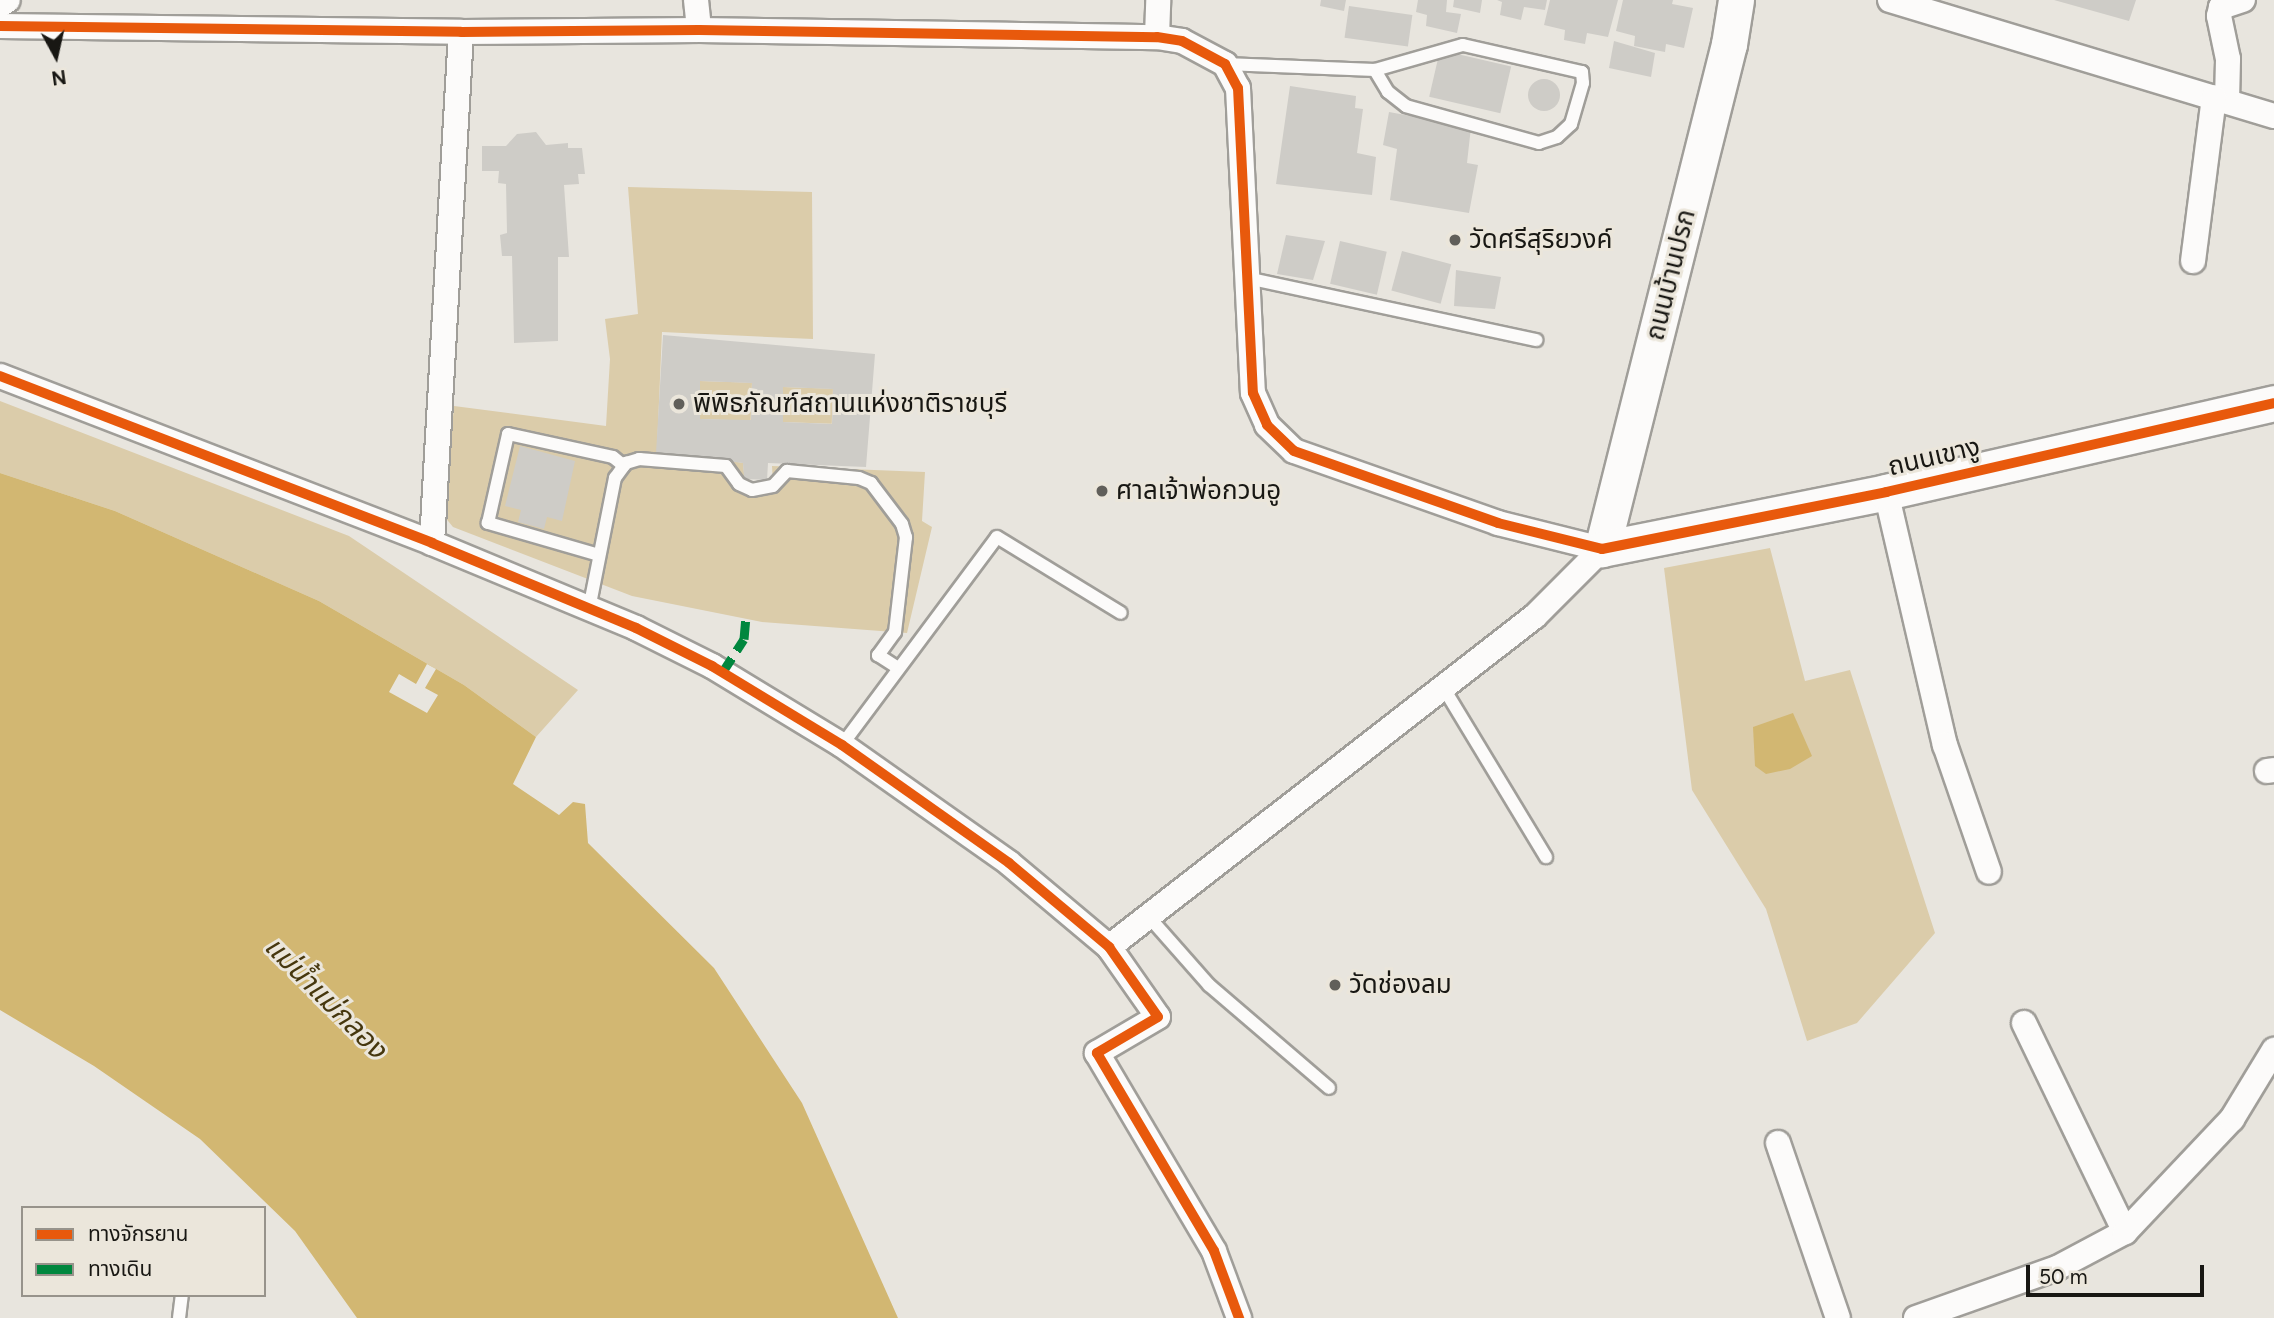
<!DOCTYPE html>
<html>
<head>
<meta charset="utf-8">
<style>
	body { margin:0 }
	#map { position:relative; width:2274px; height:1318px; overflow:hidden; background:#e8e5de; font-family:Figtree,"Noto Sans Thai",sans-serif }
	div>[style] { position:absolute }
	.green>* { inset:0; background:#dbccaa; transform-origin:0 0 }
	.water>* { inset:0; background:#d2b772 }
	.pier>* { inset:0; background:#e8e5de }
	.building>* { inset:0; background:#ceccc7; transform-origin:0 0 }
	.round { border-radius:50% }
	.roads { filter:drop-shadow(2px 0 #a09e99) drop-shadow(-2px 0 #a09e99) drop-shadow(0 2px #a09e99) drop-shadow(0 -2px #a09e99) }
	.lane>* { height:12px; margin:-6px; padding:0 6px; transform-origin:6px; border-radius:6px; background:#fcfbfa }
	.street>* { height:24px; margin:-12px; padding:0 12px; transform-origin:12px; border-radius:12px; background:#fcfbfa }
	.secondary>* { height:35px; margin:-17.5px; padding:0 17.5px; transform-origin:17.5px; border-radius:17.5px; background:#fcfbfa }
	.quiet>* { height:9px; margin-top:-4.5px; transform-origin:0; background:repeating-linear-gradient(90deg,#00873e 0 18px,transparent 0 27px) }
	.cycleway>* { height:10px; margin:-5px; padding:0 5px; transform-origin:5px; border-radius:5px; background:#e8590c }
	.dots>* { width:19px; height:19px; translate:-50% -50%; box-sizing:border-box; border:4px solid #ebe6db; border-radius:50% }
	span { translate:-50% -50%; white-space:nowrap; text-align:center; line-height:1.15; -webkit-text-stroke:6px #ebe6db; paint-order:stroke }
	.poi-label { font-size:26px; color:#181713 }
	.left { translate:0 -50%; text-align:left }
	.street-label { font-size:26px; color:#181713 }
	.water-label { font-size:28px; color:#46370e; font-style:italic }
	.legend { position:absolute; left:21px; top:1206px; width:245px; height:91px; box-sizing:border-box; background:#ebe6db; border:2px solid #97938b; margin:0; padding:9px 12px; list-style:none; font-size:21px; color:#181713 }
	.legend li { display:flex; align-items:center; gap:14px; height:35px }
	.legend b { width:35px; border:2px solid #97938b }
	.north { position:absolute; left:21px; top:21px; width:70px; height:70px; -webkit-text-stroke:5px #ebe6db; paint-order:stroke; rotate:172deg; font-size:19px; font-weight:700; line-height:28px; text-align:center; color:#181713 }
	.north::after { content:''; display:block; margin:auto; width:24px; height:32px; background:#181713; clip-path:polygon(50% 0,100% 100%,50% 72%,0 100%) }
	.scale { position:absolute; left:2026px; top:1265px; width:178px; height:32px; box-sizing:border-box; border:4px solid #181713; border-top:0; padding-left:9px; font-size:21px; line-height:24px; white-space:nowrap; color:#181713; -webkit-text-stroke:5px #ebe6db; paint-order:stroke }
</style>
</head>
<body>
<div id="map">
	<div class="green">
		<i style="clip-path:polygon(628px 187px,812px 192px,813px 339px,662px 332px,657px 448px,743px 463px,745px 483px,773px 484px,772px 466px,925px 472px,922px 521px,932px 527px,907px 633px,762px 622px,632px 596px,453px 527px,444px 516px,454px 406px,606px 426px,610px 359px,605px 319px,638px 314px)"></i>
		<i style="left:700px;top:381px;width:52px;height:38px;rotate:2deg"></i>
		<i style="left:783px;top:387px;width:50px;height:35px;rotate:2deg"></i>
		<i style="clip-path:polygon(0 401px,349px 536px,578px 690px,536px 737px,464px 685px,319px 601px,115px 511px,0 473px)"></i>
		<i style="clip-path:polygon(1770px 548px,1805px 681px,1850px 670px,1935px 933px,1857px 1023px,1807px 1041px,1766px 909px,1692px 790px,1664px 568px)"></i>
	</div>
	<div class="water">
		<i style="clip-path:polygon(0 473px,115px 511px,319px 601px,464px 685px,536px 737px,513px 784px,559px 815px,573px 802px,585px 804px,588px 843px,714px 968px,802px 1103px,898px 1318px,357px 1318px,295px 1231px,200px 1139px,94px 1066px,0 1010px)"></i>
		<i style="clip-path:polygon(1793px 713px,1812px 756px,1790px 769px,1766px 774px,1755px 766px,1753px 727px)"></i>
	</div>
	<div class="pier">
		<i style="clip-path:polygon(427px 664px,436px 669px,425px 688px,438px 695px,427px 713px,389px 692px,399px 674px,416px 684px)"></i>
	</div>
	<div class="building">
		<i style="clip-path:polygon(1321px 0,1346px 0,1344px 11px,1320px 6px)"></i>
		<i style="clip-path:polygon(1418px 0,1447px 0,1446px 12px,1461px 14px,1457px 33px,1426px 26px,1427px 15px,1416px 12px)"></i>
		<i style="clip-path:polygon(1454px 0,1482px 0,1480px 13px,1453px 7px)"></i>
		<i style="clip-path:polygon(1497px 0,1547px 0,1545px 10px,1524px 7px,1521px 20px,1500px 15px,1502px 2px)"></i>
		<i style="clip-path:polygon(1550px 0,1618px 0,1608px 37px,1587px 33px,1585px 44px,1564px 40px,1565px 30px,1544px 25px)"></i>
		<i style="clip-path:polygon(1623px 0,1673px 0,1672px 4px,1693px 8px,1684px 48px,1666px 44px,1665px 52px,1634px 46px,1635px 36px,1616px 31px)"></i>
		<i style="clip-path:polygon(2054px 0,2136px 0,2129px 21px)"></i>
		<i style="left:1349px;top:6px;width:64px;height:32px;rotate:8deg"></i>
		<i style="clip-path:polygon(1614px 41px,1655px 53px,1651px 77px,1609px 68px)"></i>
		<i style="left:1440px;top:50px;width:73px;height:48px;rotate:13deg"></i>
		<i class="round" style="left:1528px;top:79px;width:32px;height:32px"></i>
		<i style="clip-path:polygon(1290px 86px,1356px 96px,1355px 108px,1363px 109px,1357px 153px,1376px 157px,1372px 195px,1276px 184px)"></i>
		<i style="clip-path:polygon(1389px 112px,1471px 127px,1467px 163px,1478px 165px,1469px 213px,1390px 200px,1397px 149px,1383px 145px)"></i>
		<i style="clip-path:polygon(536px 132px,546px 145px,568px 143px,568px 148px,582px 148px,585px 174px,578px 174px,579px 184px,564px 185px,569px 257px,558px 257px,558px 341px,514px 343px,512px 256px,502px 256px,500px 235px,507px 233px,506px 184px,498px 183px,499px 171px,482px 171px,482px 146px,506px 146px,517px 134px)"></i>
		<i style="clip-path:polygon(1286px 235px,1325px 241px,1313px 280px,1277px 274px)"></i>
		<i style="left:1340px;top:241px;width:48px;height:44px;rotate:13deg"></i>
		<i style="left:1402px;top:251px;width:51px;height:41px;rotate:15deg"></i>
		<i style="clip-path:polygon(1456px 270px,1501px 277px,1495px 309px,1454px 306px)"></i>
		<i style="clip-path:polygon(evenodd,663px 335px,875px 354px,866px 467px,768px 463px,767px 480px,744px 479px,743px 463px,656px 453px,663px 335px,700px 381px,752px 383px,751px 420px,700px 419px,700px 381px,663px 335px,783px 387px,833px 389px,832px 424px,783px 422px,783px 387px)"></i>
		<i style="clip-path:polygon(520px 446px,575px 461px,562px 521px,547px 517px,544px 529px,518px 522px,521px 510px,505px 506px)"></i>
	</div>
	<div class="roads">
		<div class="lane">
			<i style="left:1225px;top:64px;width:150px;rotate:2.3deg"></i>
			<i style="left:1375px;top:70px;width:91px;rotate:-15.9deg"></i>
			<i style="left:1463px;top:45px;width:122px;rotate:12.8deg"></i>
			<i style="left:1582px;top:72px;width:11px;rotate:85deg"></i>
			<i style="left:1583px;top:83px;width:43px;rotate:106.3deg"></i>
			<i style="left:1571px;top:124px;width:19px;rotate:137deg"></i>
			<i style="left:1557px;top:137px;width:19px;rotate:162deg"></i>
			<i style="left:1539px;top:143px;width:138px;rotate:-164.5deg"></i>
			<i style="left:1406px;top:106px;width:23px;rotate:-142deg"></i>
			<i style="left:1388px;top:92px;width:26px;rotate:-121deg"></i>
			<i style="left:1247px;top:278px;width:296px;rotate:12.1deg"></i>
			<i style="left:599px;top:555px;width:116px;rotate:-163.9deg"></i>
			<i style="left:488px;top:523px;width:91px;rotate:-77.3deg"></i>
			<i style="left:508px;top:434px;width:107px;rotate:12.4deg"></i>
			<i style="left:613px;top:457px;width:14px;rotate:39deg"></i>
			<i style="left:589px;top:609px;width:134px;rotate:-78.8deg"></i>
			<i style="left:615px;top:478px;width:19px;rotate:-54deg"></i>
			<i style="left:626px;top:463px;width:14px;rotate:-17deg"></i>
			<i style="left:639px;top:459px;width:87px;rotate:4.6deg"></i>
			<i style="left:726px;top:466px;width:22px;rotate:54deg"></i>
			<i style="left:739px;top:484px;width:14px;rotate:25deg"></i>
			<i style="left:752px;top:490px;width:21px;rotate:-11deg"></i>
			<i style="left:773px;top:486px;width:21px;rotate:-47deg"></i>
			<i style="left:787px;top:471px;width:72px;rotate:5.6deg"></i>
			<i style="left:859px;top:478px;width:13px;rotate:23deg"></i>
			<i style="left:871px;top:483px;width:51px;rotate:52.9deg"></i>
			<i style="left:902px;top:524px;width:14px;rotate:73deg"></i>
			<i style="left:906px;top:537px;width:96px;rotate:96.6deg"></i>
			<i style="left:895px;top:632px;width:29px;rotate:126deg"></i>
			<i style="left:878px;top:655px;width:24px;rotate:33deg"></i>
			<i style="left:1443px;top:687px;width:199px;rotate:58.8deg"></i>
			<i style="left:842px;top:745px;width:259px;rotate:-53.3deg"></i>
			<i style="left:997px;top:537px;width:145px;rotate:31.5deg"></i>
			<i style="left:1149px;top:917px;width:91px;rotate:48.6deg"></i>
			<i style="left:1209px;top:985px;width:158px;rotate:40.6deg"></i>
			<i style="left:179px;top:1318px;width:23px;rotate:-83deg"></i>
		</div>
		<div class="street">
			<i style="left:696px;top:0;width:30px;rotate:84deg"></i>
			<i style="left:1890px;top:0;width:401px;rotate:16.8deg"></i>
			<i style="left:0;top:5px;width:9px;rotate:-32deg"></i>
			<i style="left:0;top:26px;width:461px;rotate:0.7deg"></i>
			<i style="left:461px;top:32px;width:238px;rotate:-0.5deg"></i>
			<i style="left:699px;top:30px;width:458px;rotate:0.9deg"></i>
			<i style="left:1157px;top:37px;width:25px;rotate:9deg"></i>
			<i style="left:1182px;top:41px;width:49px;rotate:28.1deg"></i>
			<i style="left:1225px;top:64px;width:27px;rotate:62deg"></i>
			<i style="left:1238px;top:88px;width:305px;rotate:87.2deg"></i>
			<i style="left:1253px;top:393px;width:35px;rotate:66deg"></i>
			<i style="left:1267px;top:425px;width:37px;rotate:44deg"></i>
			<i style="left:1294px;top:451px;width:216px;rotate:19.4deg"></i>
			<i style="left:1498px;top:523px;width:107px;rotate:14deg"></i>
			<i style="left:1157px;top:37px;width:37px;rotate:-88deg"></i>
			<i style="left:2227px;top:101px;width:42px;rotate:-88.6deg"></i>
			<i style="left:2228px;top:59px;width:44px;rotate:-101.8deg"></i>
			<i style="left:2219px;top:16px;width:9px;rotate:-77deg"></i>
			<i style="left:2221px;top:7px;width:23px;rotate:-18deg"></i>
			<i style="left:2193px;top:261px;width:165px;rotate:-82.7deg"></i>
			<i style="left:0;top:376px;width:463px;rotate:21.1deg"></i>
			<i style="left:432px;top:543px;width:221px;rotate:22.6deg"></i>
			<i style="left:636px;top:628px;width:85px;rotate:26.6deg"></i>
			<i style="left:712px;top:666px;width:152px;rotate:31.3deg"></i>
			<i style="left:842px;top:745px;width:204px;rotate:35.2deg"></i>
			<i style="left:1009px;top:863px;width:131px;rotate:40deg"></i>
			<i style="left:1109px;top:947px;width:85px;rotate:55deg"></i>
			<i style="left:1158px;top:1017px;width:71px;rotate:149.5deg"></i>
			<i style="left:1097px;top:1053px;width:230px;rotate:59.4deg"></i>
			<i style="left:1214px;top:1251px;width:72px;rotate:69.5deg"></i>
			<i style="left:1886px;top:492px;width:260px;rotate:76.9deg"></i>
			<i style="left:1945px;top:745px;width:134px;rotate:70.9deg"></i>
			<i style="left:432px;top:543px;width:512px;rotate:-86.75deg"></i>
			<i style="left:2267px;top:771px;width:7px;rotate:-8deg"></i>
			<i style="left:1109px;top:947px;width:539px;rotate:-37.85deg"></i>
			<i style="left:1535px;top:616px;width:95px;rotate:-45deg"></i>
			<i style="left:2024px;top:1023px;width:232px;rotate:64.2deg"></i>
			<i style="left:1778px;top:1143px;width:185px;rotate:71.1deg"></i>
			<i style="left:1916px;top:1318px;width:150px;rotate:-19.5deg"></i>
			<i style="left:2057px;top:1268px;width:77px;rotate:-27.9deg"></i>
			<i style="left:2125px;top:1232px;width:156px;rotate:-46.6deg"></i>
			<i style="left:2232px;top:1119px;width:81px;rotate:-58.7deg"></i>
		</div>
		<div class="secondary">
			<i style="left:1736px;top:0;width:45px;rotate:99deg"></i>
			<i style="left:1729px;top:44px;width:521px;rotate:104.12deg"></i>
			<i style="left:1602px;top:549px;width:290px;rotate:-11.3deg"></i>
			<i style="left:1886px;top:492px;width:398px;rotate:-12.9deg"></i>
		</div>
	</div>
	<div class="quiet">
		<i style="left:722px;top:673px;width:40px;rotate:-57.1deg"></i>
		<i style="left:744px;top:639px;width:25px;rotate:-85deg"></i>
	</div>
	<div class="cycleway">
		<i style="left:0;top:26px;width:461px;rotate:0.7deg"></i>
		<i style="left:461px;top:32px;width:238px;rotate:-0.5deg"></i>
		<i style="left:699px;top:30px;width:458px;rotate:0.9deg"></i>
		<i style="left:1157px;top:37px;width:25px;rotate:9deg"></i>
		<i style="left:1182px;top:41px;width:49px;rotate:28.1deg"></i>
		<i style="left:1225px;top:64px;width:27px;rotate:62deg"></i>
		<i style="left:1238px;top:88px;width:305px;rotate:87.2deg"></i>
		<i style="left:1253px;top:393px;width:35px;rotate:66deg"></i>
		<i style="left:1267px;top:425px;width:37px;rotate:44deg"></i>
		<i style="left:1294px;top:451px;width:216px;rotate:19.4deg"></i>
		<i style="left:1498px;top:523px;width:107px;rotate:14deg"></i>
		<i style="left:1602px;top:549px;width:290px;rotate:-11.3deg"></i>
		<i style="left:1886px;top:492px;width:398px;rotate:-12.9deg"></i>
		<i style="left:0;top:376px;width:463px;rotate:21.1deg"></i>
		<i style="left:432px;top:543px;width:221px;rotate:22.6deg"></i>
		<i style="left:636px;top:628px;width:85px;rotate:26.6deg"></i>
		<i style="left:712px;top:666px;width:152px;rotate:31.3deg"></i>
		<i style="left:842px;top:745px;width:204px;rotate:35.2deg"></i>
		<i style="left:1009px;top:863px;width:131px;rotate:40deg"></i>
		<i style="left:1109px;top:947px;width:85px;rotate:55deg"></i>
		<i style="left:1158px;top:1017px;width:71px;rotate:149.5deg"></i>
		<i style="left:1097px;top:1053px;width:230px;rotate:59.4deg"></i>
		<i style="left:1214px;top:1251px;width:72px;rotate:69.5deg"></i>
	</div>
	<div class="dots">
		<i style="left:1455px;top:240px;background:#615f5a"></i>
		<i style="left:679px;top:404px;background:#615f5a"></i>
		<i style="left:1102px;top:491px;background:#615f5a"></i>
		<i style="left:1335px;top:985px;background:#615f5a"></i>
	</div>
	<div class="poi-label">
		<span class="left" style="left:1469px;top:240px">วัดศรีสุริยวงค์</span>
		<span class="left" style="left:693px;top:404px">พิพิธภัณฑ์สถานแห่งชาติราชบุรี</span>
		<span class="left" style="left:1116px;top:491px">ศาลเจ้าพ่อกวนอู</span>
		<span class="left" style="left:1349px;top:985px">วัดช่องลม</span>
	</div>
	<div class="street-label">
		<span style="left:1671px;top:275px;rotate:-76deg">ถนนบ้านปรก</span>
		<span style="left:1934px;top:457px;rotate:-13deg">ถนนเขางู</span>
	</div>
	<div class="water-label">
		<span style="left:326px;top:997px;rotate:45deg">แม่น้ำแม่กลอง</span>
	</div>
	<ul class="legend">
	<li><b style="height:9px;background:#e8590c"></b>ทางจักรยาน</li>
	<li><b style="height:9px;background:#00873e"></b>ทางเดิน</li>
	</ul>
	<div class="north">N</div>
	<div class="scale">50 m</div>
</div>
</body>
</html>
